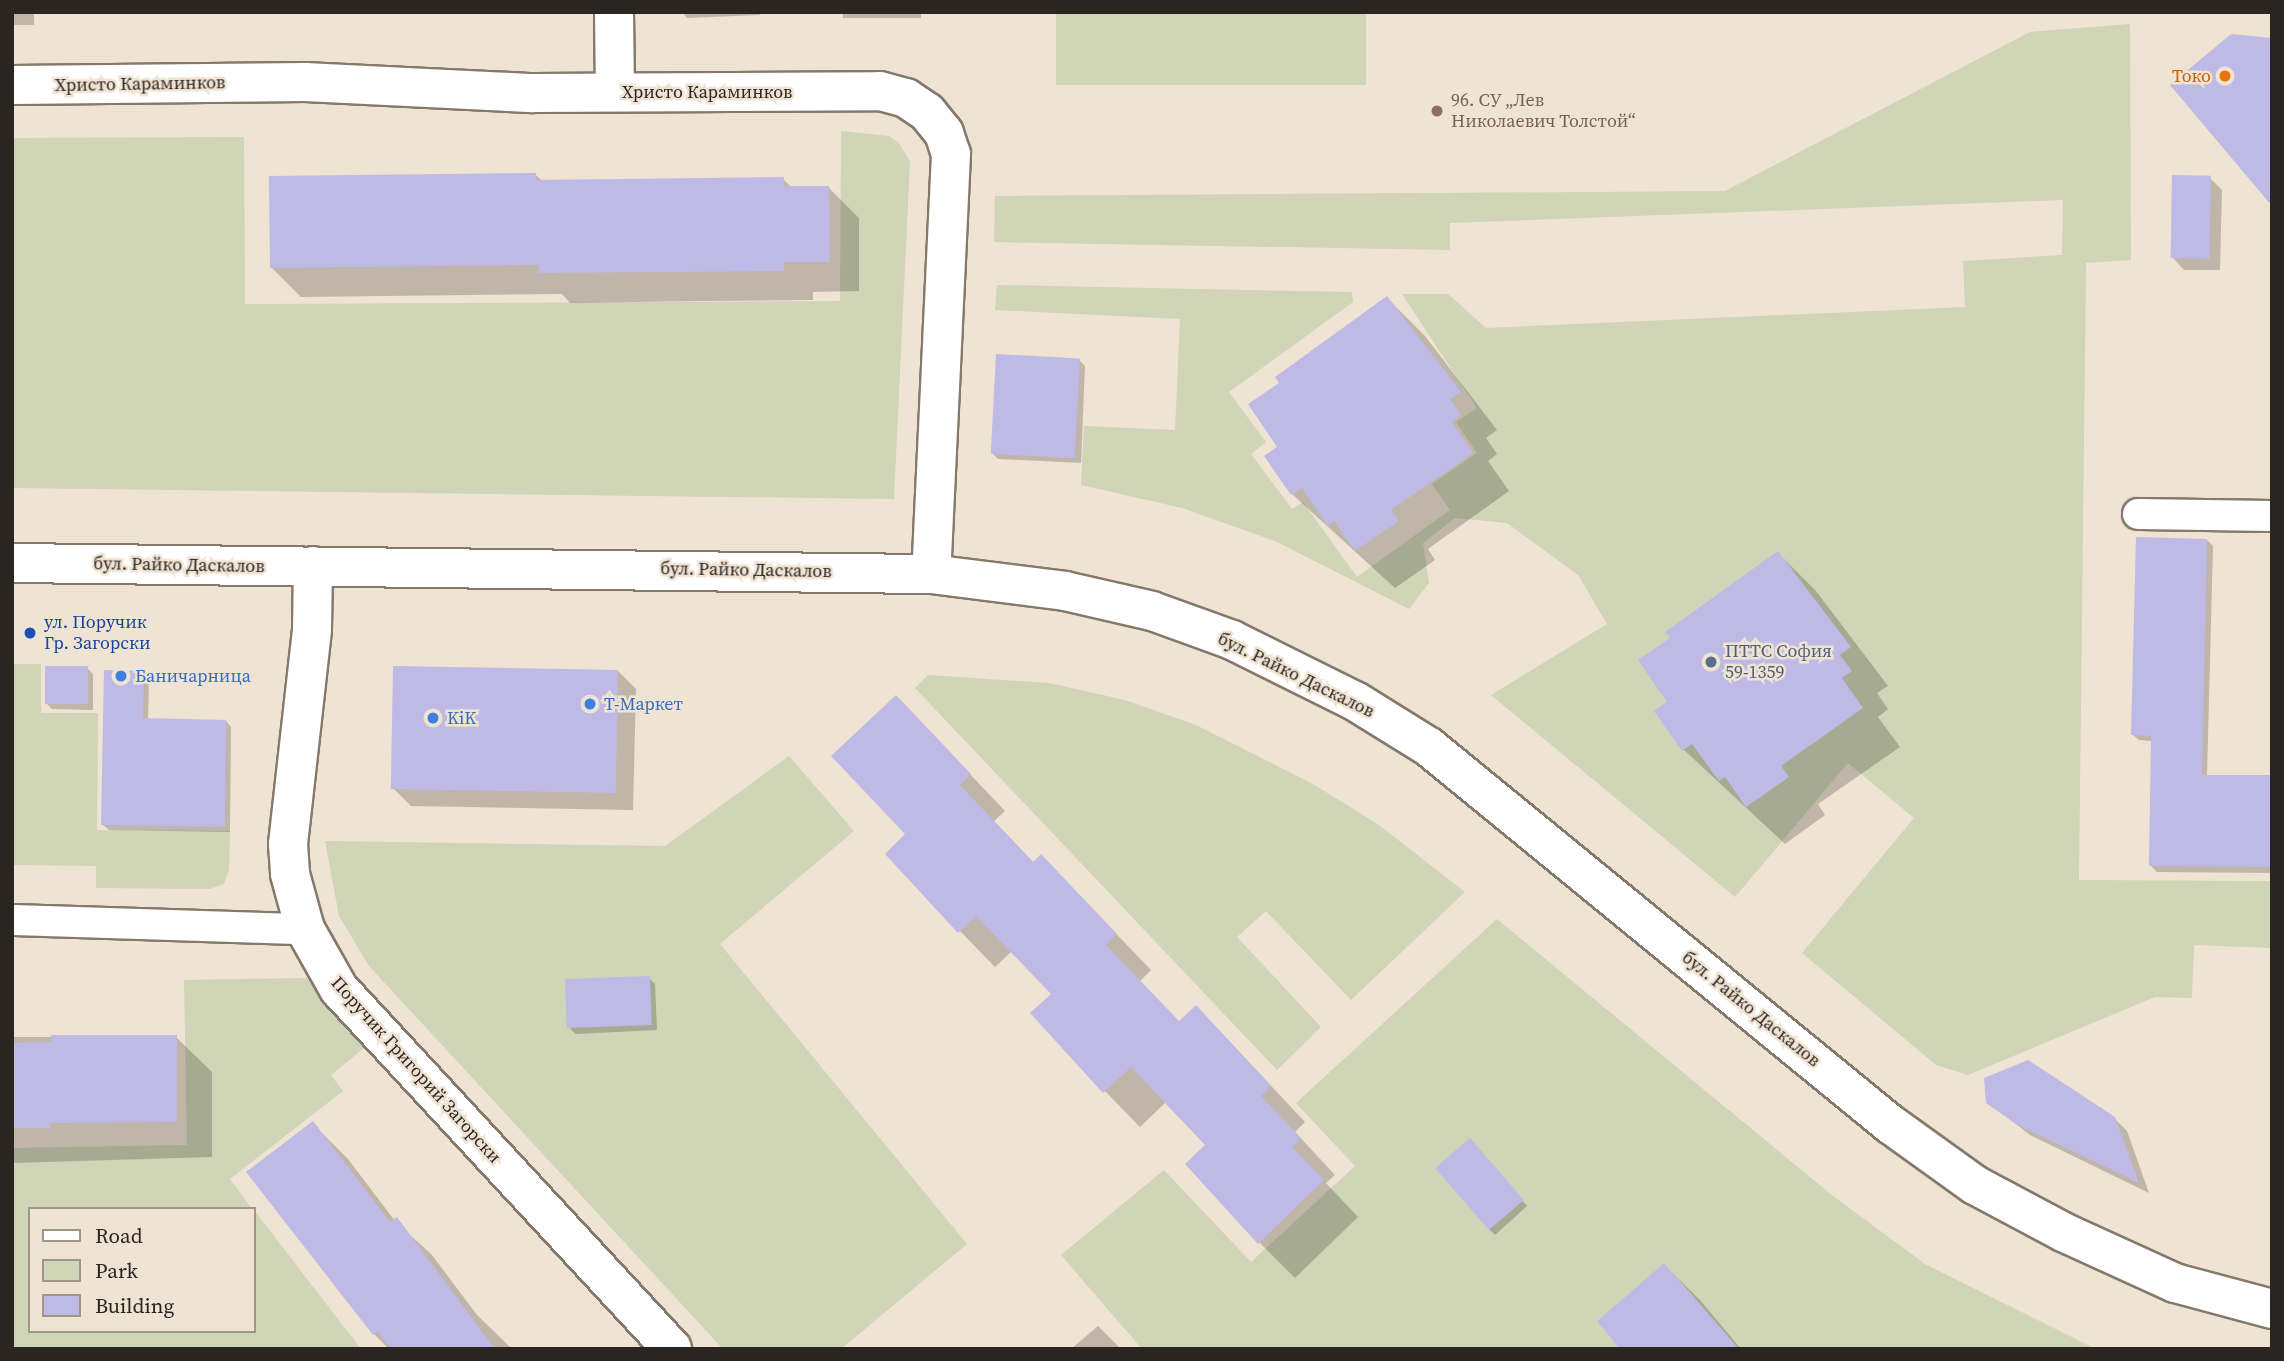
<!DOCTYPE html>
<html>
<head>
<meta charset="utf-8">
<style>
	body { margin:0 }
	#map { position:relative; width:2284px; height:1361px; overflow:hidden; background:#efe3d3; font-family:"Source Serif 4",serif }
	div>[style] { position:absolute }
	.green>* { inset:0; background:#cfd5b6; transform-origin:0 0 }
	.shadow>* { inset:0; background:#0003; transform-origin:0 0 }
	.building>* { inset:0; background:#bfb9e6; transform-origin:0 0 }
	.roads { filter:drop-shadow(2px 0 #84796b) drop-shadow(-2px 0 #84796b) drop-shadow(0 2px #84796b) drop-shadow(0 -2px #84796b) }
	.lane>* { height:30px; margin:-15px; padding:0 15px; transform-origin:15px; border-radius:15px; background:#fff }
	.street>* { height:38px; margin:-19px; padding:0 19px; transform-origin:19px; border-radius:19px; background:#fff }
	.secondary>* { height:38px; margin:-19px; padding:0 19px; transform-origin:19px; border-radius:19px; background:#fff }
	.dots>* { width:19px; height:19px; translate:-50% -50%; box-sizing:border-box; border:4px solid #efe3d3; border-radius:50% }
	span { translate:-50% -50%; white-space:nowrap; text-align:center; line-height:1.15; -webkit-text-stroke:5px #efe3d3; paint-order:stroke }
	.food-label { font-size:18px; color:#c56008 }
	.right { translate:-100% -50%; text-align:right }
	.street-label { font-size:18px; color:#2a2520 }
	.education-label { font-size:18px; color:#785e54 }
	.left { translate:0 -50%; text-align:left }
	.transit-label { font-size:18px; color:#164399 }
	.service-label { font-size:18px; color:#4e5e75 }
	.shop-label { font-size:18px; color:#366cbe }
	.frame { position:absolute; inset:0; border:14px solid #2a2520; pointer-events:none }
	.legend { position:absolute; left:28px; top:1207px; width:228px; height:126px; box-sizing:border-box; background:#efe3d3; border:2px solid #a0978b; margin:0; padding:9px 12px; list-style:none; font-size:21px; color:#2a2520 }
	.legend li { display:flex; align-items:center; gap:14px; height:35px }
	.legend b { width:35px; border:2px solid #a0978b }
</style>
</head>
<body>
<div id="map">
	<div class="green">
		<i style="left:1056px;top:12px;width:310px;height:73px"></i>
		<i style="clip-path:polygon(2130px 24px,2131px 260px,2086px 263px,2079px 880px,2272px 881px,2272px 948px,2194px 945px,2192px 998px,2155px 997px,1968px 1075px,1936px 1065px,1802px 953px,1914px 818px,1848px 763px,1735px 897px,1491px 695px,1607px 624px,1578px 575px,1507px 523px,1455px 518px,1423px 543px,1429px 583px,1409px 609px,1275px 541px,1182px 508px,1081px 485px,1084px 426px,1175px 430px,1180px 319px,995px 310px,997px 285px,1352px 292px,1353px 302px,1229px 392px,1266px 442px,1251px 454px,1292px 509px,1303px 502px,1357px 577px,1450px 510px,1432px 484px,1477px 453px,1456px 422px,1477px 408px,1402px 294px,1448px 294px,1486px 328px,1965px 307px,1963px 261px,2062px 255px,2063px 200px,1450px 223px,1450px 250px,994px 242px,995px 196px,1725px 191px,2030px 32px)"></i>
		<i style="clip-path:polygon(841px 131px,889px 136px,899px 143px,910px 161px,894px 499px,12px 488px,12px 138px,244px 137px,245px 304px,840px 301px)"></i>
		<i style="clip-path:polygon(12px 664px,41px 664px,41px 713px,98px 713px,97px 830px,230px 831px,229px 870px,224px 884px,210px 889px,96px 888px,96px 866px,12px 865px)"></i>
		<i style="clip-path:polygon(928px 675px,1049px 683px,1125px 700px,1196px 725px,1313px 784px,1379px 825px,1465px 892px,1351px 1000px,1266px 911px,1237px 937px,1321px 1027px,1277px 1070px,915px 688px)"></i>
		<i style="clip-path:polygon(789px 756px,854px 831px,720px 944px,967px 1244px,841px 1349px,723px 1349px,369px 966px,339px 916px,325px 841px,665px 846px)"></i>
		<i style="clip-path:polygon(1497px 919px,1833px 1196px,1925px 1264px,2096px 1349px,1734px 1349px,1736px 1346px,1664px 1263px,1597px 1321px,1621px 1349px,1142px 1349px,1061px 1255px,1164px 1170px,1251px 1262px,1355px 1166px,1296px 1103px)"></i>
		<i style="clip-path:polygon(307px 978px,364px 1048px,331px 1075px,343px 1091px,230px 1179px,252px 1209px,30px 1209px,30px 1331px,254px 1331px,254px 1210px,361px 1349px,12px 1349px,12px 1148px,187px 1145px,184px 980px)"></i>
	</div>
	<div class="shadow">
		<i style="left:12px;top:12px;width:22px;height:13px"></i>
		<i style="clip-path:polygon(682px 12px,760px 12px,760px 15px,687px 18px)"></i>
		<i style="left:843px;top:12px;width:78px;height:6px"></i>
		<i style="clip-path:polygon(535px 174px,542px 181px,783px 179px,792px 188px,829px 188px,859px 218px,859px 291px,813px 292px,813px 300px,702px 301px,570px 303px,562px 294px,301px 297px,271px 267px)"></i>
		<i style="clip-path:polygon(2210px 178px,2222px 190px,2220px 270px,2184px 270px,2172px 257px)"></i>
		<i style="clip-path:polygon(1387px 298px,1425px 336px,1497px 430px,1486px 438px,1497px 454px,1488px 461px,1509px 491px,1428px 549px,1435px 560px,1395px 588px,1292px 494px,1280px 447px,1282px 383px)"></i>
		<i style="clip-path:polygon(1079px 360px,1085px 366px,1081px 463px,998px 459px,992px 453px)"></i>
		<i style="clip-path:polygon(2207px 540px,2213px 546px,2207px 776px,2272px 777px,2272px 873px,2157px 872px,2151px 866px,2152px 741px,2139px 740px,2133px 735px)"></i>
		<i style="clip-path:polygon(1778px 553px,1816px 591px,1888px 686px,1877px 693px,1888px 709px,1878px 717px,1900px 747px,1818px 804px,1825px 815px,1785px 844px,1683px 749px,1670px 703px,1672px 638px)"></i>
		<i style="clip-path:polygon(87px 668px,93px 674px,93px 710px,52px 709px,46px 703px)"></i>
		<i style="clip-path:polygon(618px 671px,636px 689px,633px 810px,411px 806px,393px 788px)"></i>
		<i style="clip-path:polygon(143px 672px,149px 678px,148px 720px,226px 721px,231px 727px,230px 832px,109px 830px,103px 825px)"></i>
		<i style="clip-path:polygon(931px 733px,1005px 811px,994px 821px,1034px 863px,1076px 892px,1151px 970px,1140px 981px,1180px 1023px,1231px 1043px,1305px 1122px,1295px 1132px,1335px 1175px,1326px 1183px,1358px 1217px,1295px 1278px,1259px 1242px,1207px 1145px,1166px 1102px,1140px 1127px,1105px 1091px,1053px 995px,1012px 951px,995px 967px,924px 894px,907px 835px)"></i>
		<i style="clip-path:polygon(649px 978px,655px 984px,657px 1030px,576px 1034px,570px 1029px)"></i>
		<i style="clip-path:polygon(12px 1037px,176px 1037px,212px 1072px,212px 1157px,12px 1163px)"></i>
		<i style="clip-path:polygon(1988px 1102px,2114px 1118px,2127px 1131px,2149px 1193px,2030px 1135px)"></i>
		<i style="clip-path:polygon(312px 1123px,348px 1159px,395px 1221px,432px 1255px,477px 1315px,512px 1349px,389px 1349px,374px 1334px)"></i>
		<i style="clip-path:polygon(1475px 1146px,1527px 1206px,1495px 1235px,1489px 1229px)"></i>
		<i style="clip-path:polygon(1664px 1265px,1700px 1300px,1741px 1349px,1623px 1349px)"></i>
		<i style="clip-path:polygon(1098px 1326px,1121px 1349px,1071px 1349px)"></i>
	</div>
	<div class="building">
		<i style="clip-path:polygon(2231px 34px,2272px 38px,2272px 206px,2170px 85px)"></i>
		<i style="clip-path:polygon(536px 173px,536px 180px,784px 177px,784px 186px,829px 186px,830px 262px,784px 262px,784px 271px,671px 272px,538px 273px,539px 265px,270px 268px,269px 176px)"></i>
		<i style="left:2172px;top:175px;width:39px;height:83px;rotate:1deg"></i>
		<i style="clip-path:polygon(1387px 296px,1461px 392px,1450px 399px,1461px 415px,1452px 422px,1473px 453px,1391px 510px,1399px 521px,1355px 551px,1334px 521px,1328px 526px,1302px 488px,1291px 495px,1264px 456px,1277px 447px,1248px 404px,1279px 383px,1275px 377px)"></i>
		<i style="left:996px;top:354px;width:84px;height:100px;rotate:3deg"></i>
		<i style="clip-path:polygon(2136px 537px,2207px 539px,2202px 775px,2272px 775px,2272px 867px,2149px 866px,2151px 736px,2131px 735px)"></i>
		<i style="clip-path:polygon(1778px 551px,1851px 647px,1840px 655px,1852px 671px,1842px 678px,1863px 708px,1781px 766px,1789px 777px,1746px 807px,1725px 777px,1719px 781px,1692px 744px,1682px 751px,1654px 711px,1667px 702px,1638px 660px,1670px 638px,1665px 632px)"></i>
		<i style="left:45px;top:666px;width:43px;height:38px"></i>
		<i style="left:393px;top:666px;width:225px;height:123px;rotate:1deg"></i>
		<i style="clip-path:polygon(104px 670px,144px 671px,143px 718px,226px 720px,225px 827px,101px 825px)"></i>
		<i style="clip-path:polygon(896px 695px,971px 774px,960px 785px,1033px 862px,1041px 854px,1117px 934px,1106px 945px,1179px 1021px,1196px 1005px,1271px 1086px,1261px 1096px,1301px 1138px,1292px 1147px,1324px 1180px,1258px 1244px,1185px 1164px,1205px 1145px,1131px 1067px,1103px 1093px,1030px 1013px,1051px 994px,976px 916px,958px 933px,885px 854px,905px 834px,831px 756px)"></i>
		<i style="left:650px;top:976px;width:49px;height:85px;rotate:88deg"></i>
		<i style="clip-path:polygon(51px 1035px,177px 1035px,177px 1122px,50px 1123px,51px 1128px,12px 1128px,12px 1043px,51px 1042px)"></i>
		<i style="clip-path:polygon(2028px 1060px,2115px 1117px,2139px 1183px,2016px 1124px,1986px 1103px,1984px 1078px)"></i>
		<i style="clip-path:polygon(313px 1121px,390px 1222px,397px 1217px,495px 1349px,391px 1349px,378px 1332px,373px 1335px,246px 1172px)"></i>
		<i style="left:1470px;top:1138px;width:82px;height:46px;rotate:49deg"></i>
		<i style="clip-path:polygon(1664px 1263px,1739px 1349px,1620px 1349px,1597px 1321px)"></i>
	</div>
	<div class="roads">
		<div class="lane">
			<i style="left:2138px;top:514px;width:134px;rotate:0.9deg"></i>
			<i style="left:12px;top:920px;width:293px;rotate:1.8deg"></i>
		</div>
		<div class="street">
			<i style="left:614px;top:12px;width:80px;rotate:89.3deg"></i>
			<i style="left:12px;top:85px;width:293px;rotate:-0.6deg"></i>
			<i style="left:305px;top:82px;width:229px;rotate:2.8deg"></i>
			<i style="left:534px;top:93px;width:346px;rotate:-0.3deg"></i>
			<i style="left:880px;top:91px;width:27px;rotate:15deg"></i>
			<i style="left:906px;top:98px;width:25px;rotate:34deg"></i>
			<i style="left:927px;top:112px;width:27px;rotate:51deg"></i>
			<i style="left:944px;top:133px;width:22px;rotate:72deg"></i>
			<i style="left:951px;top:154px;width:420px;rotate:92.7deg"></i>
			<i style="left:313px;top:566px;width:64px;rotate:90.9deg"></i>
			<i style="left:312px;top:630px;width:215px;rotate:96.4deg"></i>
			<i style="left:288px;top:844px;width:30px;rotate:86deg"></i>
			<i style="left:290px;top:874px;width:57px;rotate:74.7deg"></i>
			<i style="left:305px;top:929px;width:69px;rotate:60.5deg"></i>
			<i style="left:339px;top:989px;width:490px;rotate:47.2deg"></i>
		</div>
		<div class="secondary">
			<i style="left:12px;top:563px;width:919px;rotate:0.69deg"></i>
			<i style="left:931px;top:574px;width:135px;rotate:7.2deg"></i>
			<i style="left:1065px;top:591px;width:89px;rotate:12.9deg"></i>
			<i style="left:1152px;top:611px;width:85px;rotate:19.9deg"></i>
			<i style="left:1232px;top:640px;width:137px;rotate:26.4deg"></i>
			<i style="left:1355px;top:701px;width:87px;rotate:31.9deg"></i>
			<i style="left:1429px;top:747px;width:596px;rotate:39.28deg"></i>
			<i style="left:1890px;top:1124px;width:105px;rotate:35.7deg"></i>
			<i style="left:1975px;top:1185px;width:100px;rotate:28.1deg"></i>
			<i style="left:2063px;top:1232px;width:123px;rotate:24.5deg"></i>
			<i style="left:2175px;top:1283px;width:100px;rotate:15deg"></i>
		</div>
	</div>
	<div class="dots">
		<i style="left:2225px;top:76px;background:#e8710a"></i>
		<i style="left:1437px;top:111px;background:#8d6e63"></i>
		<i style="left:30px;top:633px;background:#1a4fb4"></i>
		<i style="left:1711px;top:662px;background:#5c6f8a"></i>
		<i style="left:121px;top:676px;background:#3f7fe0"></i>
		<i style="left:590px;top:704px;background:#3f7fe0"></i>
		<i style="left:433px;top:718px;background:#3f7fe0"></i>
	</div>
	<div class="food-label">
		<span class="right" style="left:2211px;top:76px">Токо</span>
	</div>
	<div class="street-label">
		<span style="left:140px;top:84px;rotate:-1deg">Христо Караминков</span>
		<span style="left:707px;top:92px">Христо Караминков</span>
		<span style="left:179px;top:565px;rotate:1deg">бул. Райко Даскалов</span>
		<span style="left:746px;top:570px;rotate:1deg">бул. Райко Даскалов</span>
		<span style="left:1296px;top:675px;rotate:26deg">бул. Райко Даскалов</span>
		<span style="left:1751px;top:1009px;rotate:39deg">бул. Райко Даскалов</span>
		<span style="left:416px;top:1070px;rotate:48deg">Поручик Григорий Загорски</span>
	</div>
	<div class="education-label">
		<span class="left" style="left:1451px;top:111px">96. СУ „Лев<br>Николаевич Толстой“</span>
	</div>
	<div class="transit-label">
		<span class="left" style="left:44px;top:633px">ул. Поручик<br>Гр. Загорски</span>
	</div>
	<div class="service-label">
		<span class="left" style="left:1725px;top:662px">ПТТС София<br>59-1359</span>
	</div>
	<div class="shop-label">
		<span class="left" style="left:135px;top:676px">Баничарница</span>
		<span class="left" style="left:604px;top:704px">Т-Маркет</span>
		<span class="left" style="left:447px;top:718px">KiK</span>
	</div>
	<div class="frame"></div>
	<ul class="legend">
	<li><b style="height:9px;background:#fff"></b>Road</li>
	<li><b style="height:19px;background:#cfd5b6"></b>Park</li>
	<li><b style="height:19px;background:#bfb9e6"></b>Building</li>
	</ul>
</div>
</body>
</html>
